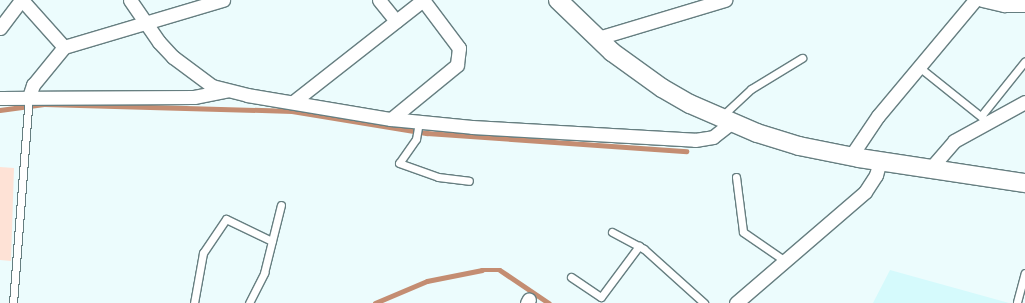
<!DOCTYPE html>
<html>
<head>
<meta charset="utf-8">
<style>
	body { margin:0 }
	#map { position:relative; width:1025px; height:303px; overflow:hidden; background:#ecfcfd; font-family:Rubik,sans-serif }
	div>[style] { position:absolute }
	.built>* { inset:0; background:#d5fafc }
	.green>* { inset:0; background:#fee2d6 }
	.stream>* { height:4.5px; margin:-2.25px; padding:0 2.25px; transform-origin:2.25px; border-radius:2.25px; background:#c48d72 }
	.roads { filter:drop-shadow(1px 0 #667e80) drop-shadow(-1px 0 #667e80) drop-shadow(0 1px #667e80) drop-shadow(0 -1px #667e80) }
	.lane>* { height:7px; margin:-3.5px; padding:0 3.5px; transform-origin:3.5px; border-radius:3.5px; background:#fff }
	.street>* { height:13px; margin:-6.5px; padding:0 6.5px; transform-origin:6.5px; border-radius:6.5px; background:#fff }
	.secondary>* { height:18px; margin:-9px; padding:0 9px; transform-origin:9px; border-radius:9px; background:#fff }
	span { translate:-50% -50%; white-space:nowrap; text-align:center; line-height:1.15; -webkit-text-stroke:3.5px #fff; paint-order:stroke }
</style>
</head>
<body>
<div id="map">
	<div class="built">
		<i style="clip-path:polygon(890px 270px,1009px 303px,873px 303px)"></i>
	</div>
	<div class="green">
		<i style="clip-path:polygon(0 167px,14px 168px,11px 261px,0 260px)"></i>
	</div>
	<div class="stream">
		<i style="left:0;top:110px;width:44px;rotate:-7.8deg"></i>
		<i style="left:44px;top:104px;width:248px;rotate:1.6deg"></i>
		<i style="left:292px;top:111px;width:137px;rotate:9.3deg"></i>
		<i style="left:427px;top:133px;width:260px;rotate:4deg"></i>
		<i style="left:375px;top:303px;width:56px;rotate:-22.9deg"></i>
		<i style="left:427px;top:281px;width:56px;rotate:-11.3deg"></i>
		<i style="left:482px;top:270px;width:18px"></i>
		<i style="left:500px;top:270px;width:59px;rotate:34deg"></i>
	</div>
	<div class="roads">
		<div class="lane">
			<i style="left:919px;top:67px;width:88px;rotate:38.6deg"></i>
			<i style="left:981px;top:116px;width:70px;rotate:-51.3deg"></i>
			<i style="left:721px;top:117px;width:41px;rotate:-43deg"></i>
			<i style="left:751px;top:89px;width:60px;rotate:-31.3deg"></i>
			<i style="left:419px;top:122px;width:17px;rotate:100deg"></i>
			<i style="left:416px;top:139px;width:29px;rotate:125deg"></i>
			<i style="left:399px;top:163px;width:41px;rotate:19.7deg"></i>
			<i style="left:438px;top:177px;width:31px;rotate:7deg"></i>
			<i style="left:736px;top:177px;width:55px;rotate:82.7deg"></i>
			<i style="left:743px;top:232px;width:51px;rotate:34.6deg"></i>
			<i style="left:612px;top:232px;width:36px;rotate:28deg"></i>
			<i style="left:644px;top:249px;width:81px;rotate:42deg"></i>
			<i style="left:571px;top:277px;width:36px;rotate:34deg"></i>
			<i style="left:601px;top:297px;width:64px;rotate:-53.3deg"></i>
			<i style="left:1017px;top:302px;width:30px;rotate:-75deg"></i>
			<i style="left:13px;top:303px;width:207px;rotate:-85.6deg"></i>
			<i style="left:194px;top:303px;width:51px;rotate:-79.8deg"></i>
			<i style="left:203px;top:253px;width:41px;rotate:-55.9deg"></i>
			<i style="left:226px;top:219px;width:51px;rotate:25.6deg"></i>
			<i style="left:249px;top:303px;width:34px;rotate:-63deg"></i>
			<i style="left:264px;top:273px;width:70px;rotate:-76deg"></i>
		</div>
		<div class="street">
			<i style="left:22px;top:0;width:63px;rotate:48.2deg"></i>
			<i style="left:130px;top:0;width:51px;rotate:55.4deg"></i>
			<i style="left:159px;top:42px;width:21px;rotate:47deg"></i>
			<i style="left:173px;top:57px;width:49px;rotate:36.6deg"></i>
			<i style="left:212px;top:86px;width:36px;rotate:14deg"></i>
			<i style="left:247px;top:95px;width:146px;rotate:9.5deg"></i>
			<i style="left:391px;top:119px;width:81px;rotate:5.6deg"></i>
			<i style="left:472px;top:127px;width:223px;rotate:3.3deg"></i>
			<i style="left:695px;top:140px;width:18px;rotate:-9deg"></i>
			<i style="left:713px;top:137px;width:24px;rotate:-38deg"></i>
			<i style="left:379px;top:0;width:27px;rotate:51deg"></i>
			<i style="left:982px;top:0;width:23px;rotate:13deg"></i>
			<i style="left:1004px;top:5px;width:21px"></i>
			<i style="left:0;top:28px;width:35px;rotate:-53deg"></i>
			<i style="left:598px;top:38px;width:133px;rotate:-16.7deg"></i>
			<i style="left:29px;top:97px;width:13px;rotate:-72deg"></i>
			<i style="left:33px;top:85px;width:49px;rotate:-50.8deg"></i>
			<i style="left:64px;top:47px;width:166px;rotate:-16.5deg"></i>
			<i style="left:0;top:98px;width:194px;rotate:-0.3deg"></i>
			<i style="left:194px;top:97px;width:33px;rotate:-11deg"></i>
			<i style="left:293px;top:102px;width:165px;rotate:-38.1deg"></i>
			<i style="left:423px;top:0;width:60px;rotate:53.1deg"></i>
			<i style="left:459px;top:48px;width:17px;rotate:97deg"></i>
			<i style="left:457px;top:65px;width:85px;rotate:140.7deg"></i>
			<i style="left:851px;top:156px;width:48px;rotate:-56deg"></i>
			<i style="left:878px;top:116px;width:151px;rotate:-50.1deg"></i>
			<i style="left:930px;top:169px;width:37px;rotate:-49deg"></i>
			<i style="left:954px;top:141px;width:81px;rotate:-28.8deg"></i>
			<i style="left:527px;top:303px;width:4px;rotate:-63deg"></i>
			<i style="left:736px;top:303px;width:170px;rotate:-40.7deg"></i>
			<i style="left:865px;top:192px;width:20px;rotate:-57deg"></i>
			<i style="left:876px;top:175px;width:15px;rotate:-74deg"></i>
		</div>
		<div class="secondary">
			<i style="left:558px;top:0;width:75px;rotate:43.9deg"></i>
			<i style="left:612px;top:52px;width:62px;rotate:35.8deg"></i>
			<i style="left:662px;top:88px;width:32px;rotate:30deg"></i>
			<i style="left:690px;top:104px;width:73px;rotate:23.4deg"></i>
			<i style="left:757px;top:133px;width:44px;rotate:17.2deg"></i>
			<i style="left:799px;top:146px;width:61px;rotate:11.3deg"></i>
			<i style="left:859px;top:158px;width:168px;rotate:8.6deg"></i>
		</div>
	</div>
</div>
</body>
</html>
